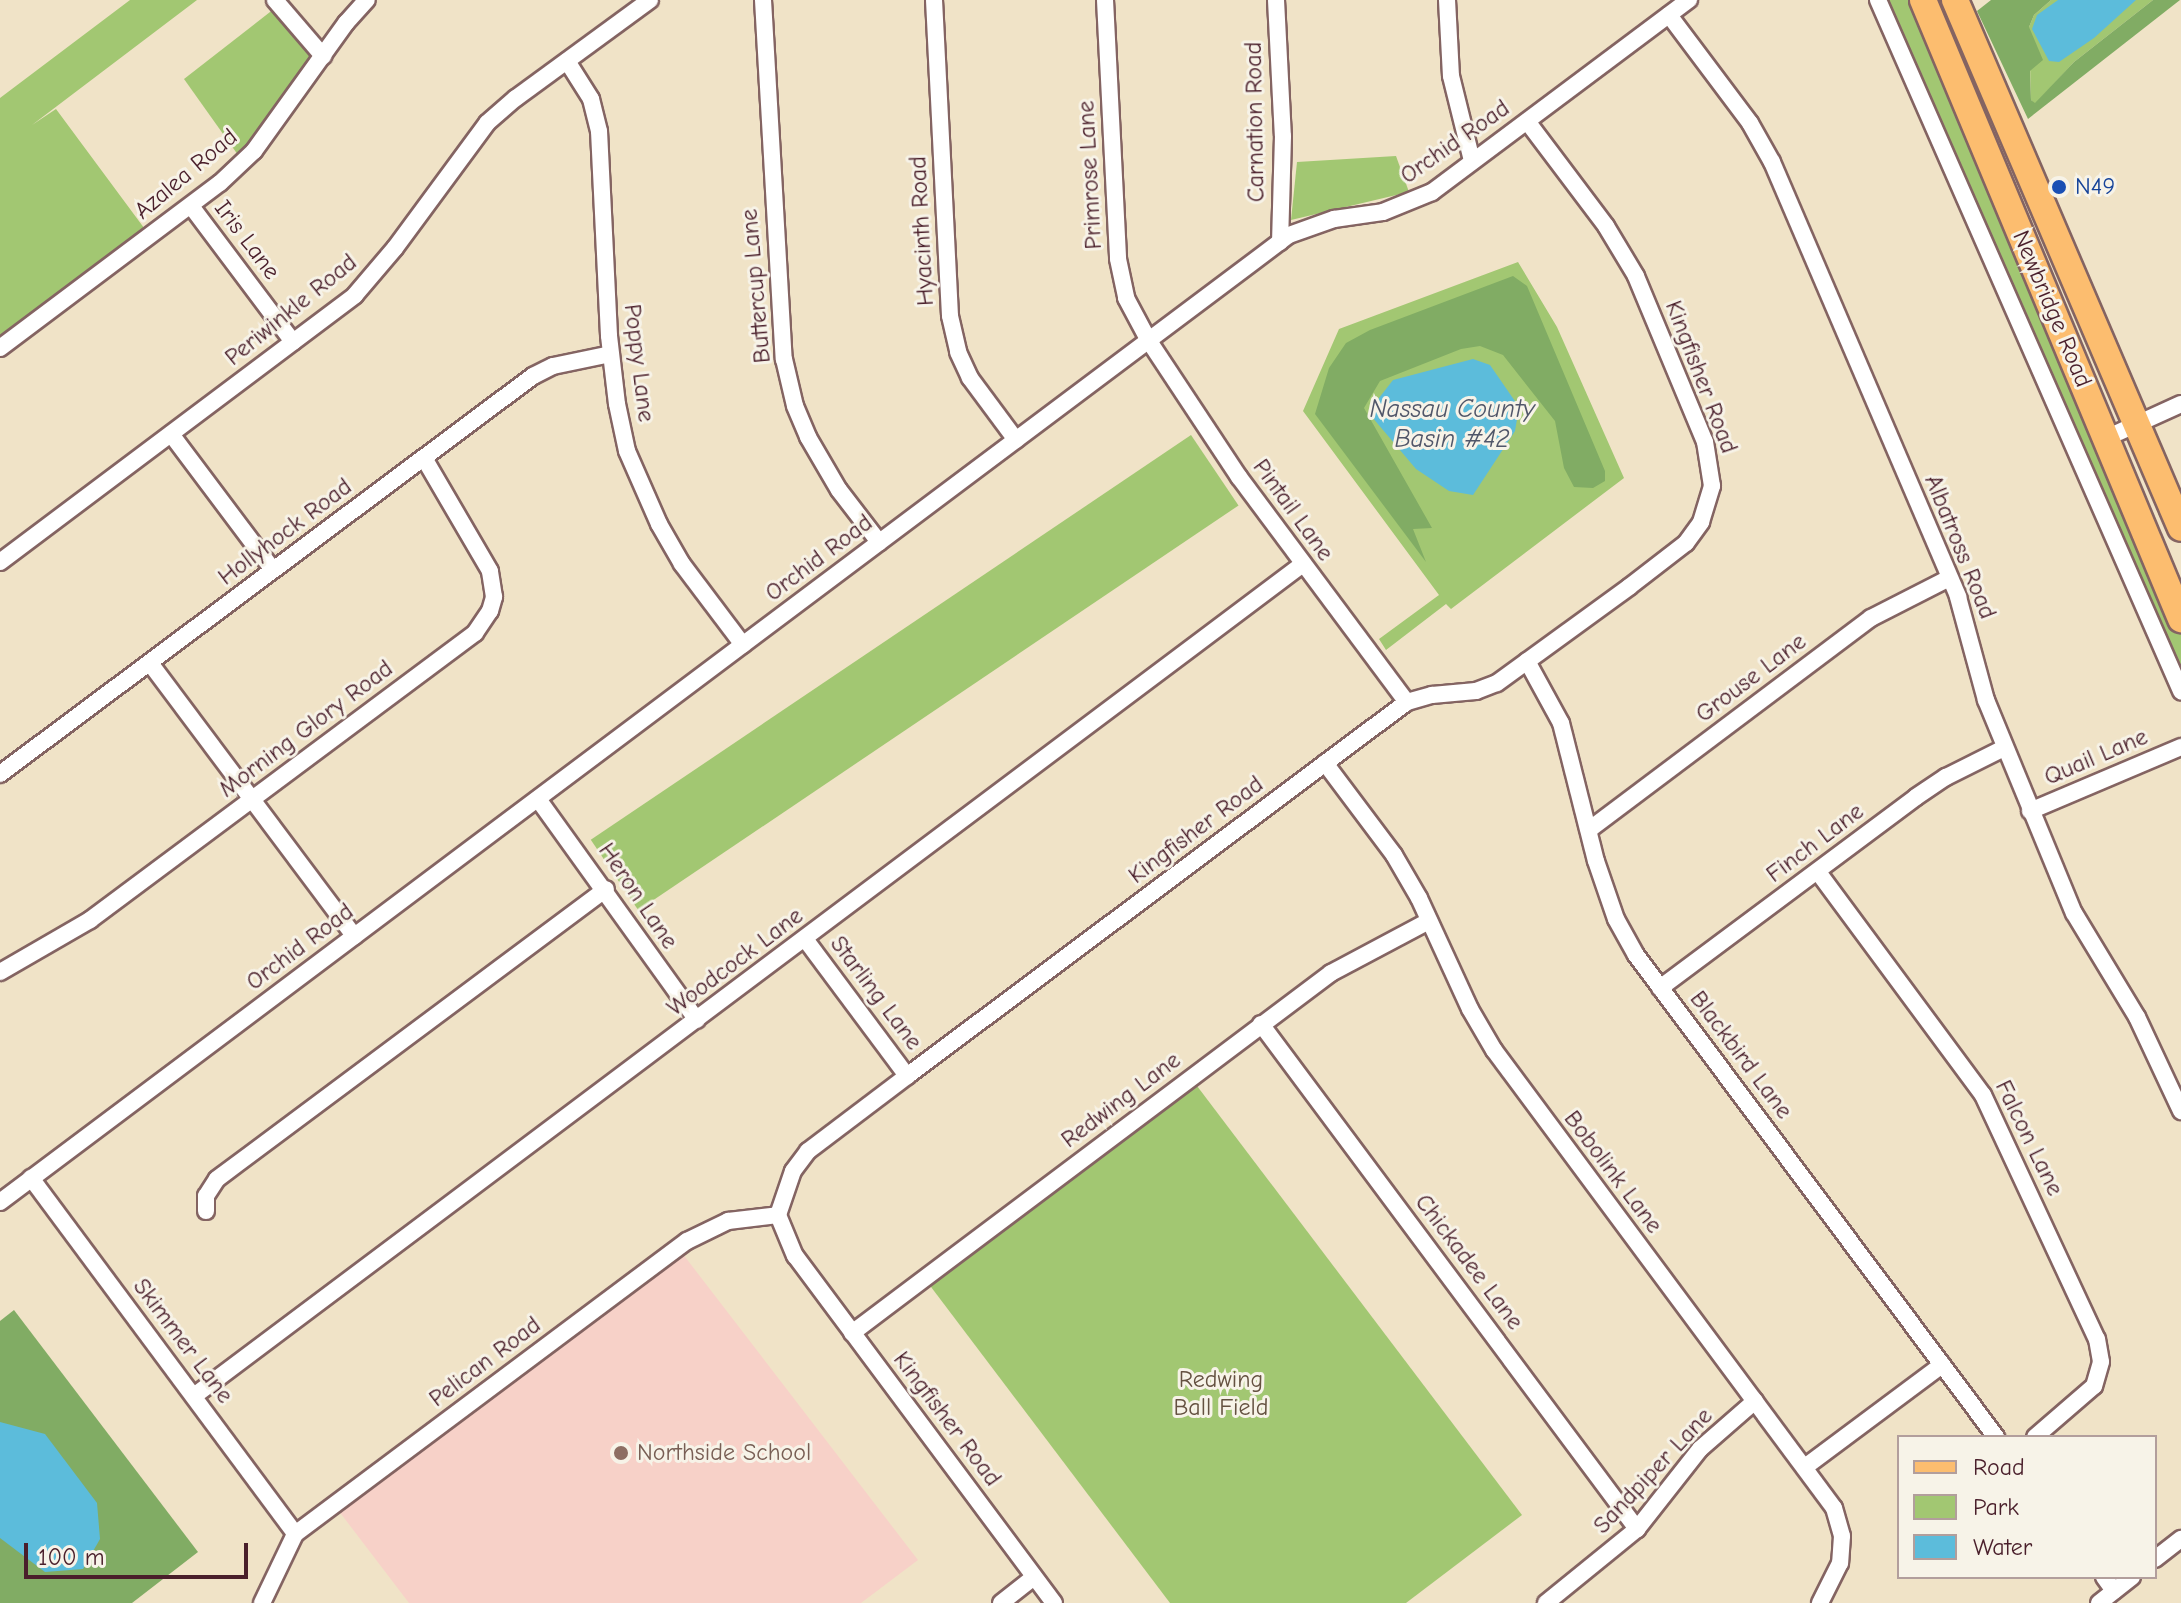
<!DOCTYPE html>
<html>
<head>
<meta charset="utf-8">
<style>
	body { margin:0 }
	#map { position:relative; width:2181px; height:1603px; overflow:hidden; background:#f0e3c7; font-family:"Comic Neue",sans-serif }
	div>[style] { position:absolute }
	.built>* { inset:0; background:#f7d1c8 }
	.green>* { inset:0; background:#a2c772; transform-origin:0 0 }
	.forest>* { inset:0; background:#81ac64 }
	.water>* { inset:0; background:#5cbcdb }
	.roads { filter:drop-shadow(2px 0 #846462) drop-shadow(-2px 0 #846462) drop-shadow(0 2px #846462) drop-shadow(0 -2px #846462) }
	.street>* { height:16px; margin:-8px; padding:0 8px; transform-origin:8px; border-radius:8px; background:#fff }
	.primary>* { height:26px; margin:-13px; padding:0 13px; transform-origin:13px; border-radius:13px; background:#fcbd6f }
	.dots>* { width:22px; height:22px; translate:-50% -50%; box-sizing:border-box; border:4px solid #f7f3e8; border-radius:50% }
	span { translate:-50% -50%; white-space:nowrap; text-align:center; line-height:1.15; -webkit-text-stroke:6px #f7f3e8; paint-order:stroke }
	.street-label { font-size:24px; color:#4a1f2b }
	.transit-label { font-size:24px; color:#164399 }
	.left { translate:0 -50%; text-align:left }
	.park-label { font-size:24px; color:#645140 }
	.education-label { font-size:24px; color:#785e54 }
	.water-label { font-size:26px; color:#505669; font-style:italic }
	.legend { position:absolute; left:1897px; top:1435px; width:260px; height:144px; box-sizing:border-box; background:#f7f3e8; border:2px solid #b29e9c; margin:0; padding:10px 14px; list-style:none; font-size:24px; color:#4a1f2b }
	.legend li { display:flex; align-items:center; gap:16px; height:40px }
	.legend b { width:40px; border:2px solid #b29e9c }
	.scale { position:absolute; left:24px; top:1543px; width:224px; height:36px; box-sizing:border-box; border:4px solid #4a1f2b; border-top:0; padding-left:10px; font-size:24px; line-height:28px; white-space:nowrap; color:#4a1f2b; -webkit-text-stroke:6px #f7f3e8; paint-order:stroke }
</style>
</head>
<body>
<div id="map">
	<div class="built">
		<i style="clip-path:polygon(679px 1249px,918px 1560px,861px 1603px,409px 1603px,335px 1506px)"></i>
	</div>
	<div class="green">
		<i style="clip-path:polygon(130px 0,197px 0,32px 125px,56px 109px,150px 236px,0 348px,0 98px)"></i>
		<i style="clip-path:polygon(1883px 0,1917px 0,2181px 625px,2181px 679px)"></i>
		<i style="clip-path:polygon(2051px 0,2153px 0,2074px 62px,2035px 104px,2031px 100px,2029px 27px,2034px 15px)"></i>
		<i style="clip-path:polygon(279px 5px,323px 56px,243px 162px,184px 79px)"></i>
		<i style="clip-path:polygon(1396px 156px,1409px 192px,1291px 220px,1297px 162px)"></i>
		<i style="clip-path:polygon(1518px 262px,1557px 327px,1624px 478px,1451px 609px,1446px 604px,1386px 650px,1379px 639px,1439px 595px,1303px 411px,1339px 329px)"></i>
		<i style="left:1191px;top:435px;width:85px;height:724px;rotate:56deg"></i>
		<i style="clip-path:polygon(1191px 1078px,1522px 1515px,1406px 1603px,1170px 1603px,925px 1279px)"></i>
	</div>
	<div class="forest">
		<i style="clip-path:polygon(1991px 0,2051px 0,2034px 15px,2029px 27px,2043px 60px,2030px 71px,2031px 100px,2035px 103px,2074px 62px,2153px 0,2180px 0,2028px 119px,1977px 11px)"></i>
		<i style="clip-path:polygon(1513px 276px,1527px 286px,1605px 471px,1605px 481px,1593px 488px,1574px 487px,1564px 468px,1555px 421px,1503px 355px,1480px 346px,1461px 349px,1380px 381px,1364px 408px,1432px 528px,1413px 529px,1426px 562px,1315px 414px,1329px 368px,1346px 343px,1370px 330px)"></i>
		<i style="clip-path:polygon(14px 1310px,198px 1552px,132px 1603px,0 1603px,0 1321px)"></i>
	</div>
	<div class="water">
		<i style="clip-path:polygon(2058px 0,2136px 0,2094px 38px,2059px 62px,2049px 61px,2032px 29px,2037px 15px)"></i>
		<i style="clip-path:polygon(1473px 359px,1490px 365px,1519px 407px,1515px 431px,1473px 495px,1449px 491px,1416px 469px,1372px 417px,1379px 398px,1393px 380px)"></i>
		<i style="clip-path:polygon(0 1422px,45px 1434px,97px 1503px,100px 1539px,83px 1569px,45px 1572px,0 1538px)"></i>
	</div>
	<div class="roads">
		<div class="street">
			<i style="left:275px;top:0;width:74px;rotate:49.4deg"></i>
			<i style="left:763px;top:0;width:360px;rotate:86.7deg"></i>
			<i style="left:784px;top:359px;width:48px;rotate:76.8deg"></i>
			<i style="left:795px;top:406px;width:34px;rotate:67deg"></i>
			<i style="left:808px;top:437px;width:61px;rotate:59.7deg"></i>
			<i style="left:839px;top:490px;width:66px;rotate:52.4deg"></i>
			<i style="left:934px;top:0;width:316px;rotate:87.1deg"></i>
			<i style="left:950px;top:316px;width:37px;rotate:77deg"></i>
			<i style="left:958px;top:352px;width:29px;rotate:65deg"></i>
			<i style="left:970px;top:378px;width:77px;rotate:53.4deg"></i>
			<i style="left:1105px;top:0;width:259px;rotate:87.1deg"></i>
			<i style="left:1118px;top:259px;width:40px;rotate:78deg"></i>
			<i style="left:1126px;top:298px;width:49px;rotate:61.9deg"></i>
			<i style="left:1149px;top:341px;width:163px;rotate:56.5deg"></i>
			<i style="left:1239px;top:477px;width:281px;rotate:53.3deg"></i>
			<i style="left:1276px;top:0;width:136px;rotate:87.1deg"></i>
			<i style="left:1283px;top:136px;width:106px;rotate:91.6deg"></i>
			<i style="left:1447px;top:0;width:76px;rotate:87deg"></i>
			<i style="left:1451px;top:76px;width:88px;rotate:76.1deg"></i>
			<i style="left:1878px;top:0;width:755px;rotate:66.32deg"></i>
			<i style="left:1669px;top:15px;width:135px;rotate:53.1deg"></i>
			<i style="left:1750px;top:123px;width:45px;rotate:60.6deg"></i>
			<i style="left:1772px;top:162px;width:473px;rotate:66.8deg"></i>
			<i style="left:1958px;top:597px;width:107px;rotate:74.8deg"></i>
			<i style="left:1986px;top:700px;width:230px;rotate:67.6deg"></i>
			<i style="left:2074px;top:913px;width:122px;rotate:58.8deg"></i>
			<i style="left:2137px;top:1017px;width:104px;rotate:64.9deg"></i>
			<i style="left:567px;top:61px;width:45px;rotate:57.7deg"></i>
			<i style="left:591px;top:99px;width:33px;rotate:76deg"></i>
			<i style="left:599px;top:131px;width:205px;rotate:87.2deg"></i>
			<i style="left:609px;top:336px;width:68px;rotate:83.3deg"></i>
			<i style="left:617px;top:404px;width:48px;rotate:78deg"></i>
			<i style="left:627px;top:451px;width:80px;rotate:66.3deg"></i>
			<i style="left:659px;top:524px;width:46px;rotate:60.1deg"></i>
			<i style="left:682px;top:564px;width:101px;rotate:53deg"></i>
			<i style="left:191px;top:206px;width:170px;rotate:53.1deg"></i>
			<i style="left:0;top:348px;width:275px;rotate:-36.9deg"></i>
			<i style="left:220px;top:183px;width:47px;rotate:-43.3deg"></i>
			<i style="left:254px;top:151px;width:158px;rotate:-54.3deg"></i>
			<i style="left:346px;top:23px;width:31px;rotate:-48deg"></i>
			<i style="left:171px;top:434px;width:170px;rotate:53.1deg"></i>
			<i style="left:2106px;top:438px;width:82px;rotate:-24.4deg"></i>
			<i style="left:0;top:562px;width:444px;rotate:-36.9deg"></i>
			<i style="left:355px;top:295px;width:62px;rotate:-49.6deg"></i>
			<i style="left:395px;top:248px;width:155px;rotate:-53.6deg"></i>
			<i style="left:487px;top:123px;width:38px;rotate:-41deg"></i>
			<i style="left:516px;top:98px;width:166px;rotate:-36.2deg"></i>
			<i style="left:1527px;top:661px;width:71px;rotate:61.3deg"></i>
			<i style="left:1561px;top:723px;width:142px;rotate:75.8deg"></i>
			<i style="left:1596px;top:861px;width:61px;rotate:71deg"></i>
			<i style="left:1616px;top:919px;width:41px;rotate:60.9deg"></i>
			<i style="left:1636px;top:955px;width:602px;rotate:53.24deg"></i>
			<i style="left:150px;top:663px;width:341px;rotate:53.2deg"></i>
			<i style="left:1325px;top:763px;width:115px;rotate:53.1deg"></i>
			<i style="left:1394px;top:855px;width:50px;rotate:59.8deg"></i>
			<i style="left:1419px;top:898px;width:122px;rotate:65.3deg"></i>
			<i style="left:1470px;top:1009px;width:48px;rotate:59.7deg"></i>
			<i style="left:1494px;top:1050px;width:570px;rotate:53.41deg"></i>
			<i style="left:1834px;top:1508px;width:29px;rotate:74deg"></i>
			<i style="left:1842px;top:1536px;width:27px;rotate:94deg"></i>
			<i style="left:1840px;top:1563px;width:45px;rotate:116.6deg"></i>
			<i style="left:0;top:774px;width:665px;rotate:-36.75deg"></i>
			<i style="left:533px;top:376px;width:22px;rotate:-27deg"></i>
			<i style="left:553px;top:366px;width:59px;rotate:-11.7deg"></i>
			<i style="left:538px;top:799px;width:272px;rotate:54.3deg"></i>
			<i style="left:2030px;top:811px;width:164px;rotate:-23deg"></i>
			<i style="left:1590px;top:829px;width:351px;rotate:-36.9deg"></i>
			<i style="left:1871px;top:618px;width:88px;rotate:-27.1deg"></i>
			<i style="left:1818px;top:872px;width:277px;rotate:53.5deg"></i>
			<i style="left:1983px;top:1095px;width:269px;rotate:65deg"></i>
			<i style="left:2097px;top:1339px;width:23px;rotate:80deg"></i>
			<i style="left:2101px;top:1362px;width:25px;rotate:106deg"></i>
			<i style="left:2094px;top:1386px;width:78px;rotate:139.2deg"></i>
			<i style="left:805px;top:939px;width:171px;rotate:53.3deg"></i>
			<i style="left:0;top:972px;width:104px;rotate:-30deg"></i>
			<i style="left:90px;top:920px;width:480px;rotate:-36.7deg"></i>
			<i style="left:475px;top:633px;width:27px;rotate:-56deg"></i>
			<i style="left:490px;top:611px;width:15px;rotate:-74deg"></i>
			<i style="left:494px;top:597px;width:26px;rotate:-99deg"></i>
			<i style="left:490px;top:571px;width:131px;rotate:-120.3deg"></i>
			<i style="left:1660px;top:988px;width:319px;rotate:-36.7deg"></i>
			<i style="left:1916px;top:797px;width:36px;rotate:-34deg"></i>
			<i style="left:1946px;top:777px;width:65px;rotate:-26.6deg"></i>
			<i style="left:1261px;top:1024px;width:630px;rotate:53.33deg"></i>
			<i style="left:31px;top:1178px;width:443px;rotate:53.4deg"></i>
			<i style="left:0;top:1202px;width:1611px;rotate:-36.88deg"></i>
			<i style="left:1289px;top:235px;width:48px;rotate:-19.6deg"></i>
			<i style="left:1334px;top:219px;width:49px;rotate:-8.1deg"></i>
			<i style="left:1383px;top:212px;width:53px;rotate:-22.2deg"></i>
			<i style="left:1432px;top:192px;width:321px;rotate:-36.8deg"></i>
			<i style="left:206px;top:1211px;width:15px;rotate:-90deg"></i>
			<i style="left:206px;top:1196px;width:20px;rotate:-57deg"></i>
			<i style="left:217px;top:1179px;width:485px;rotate:-36.7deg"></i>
			<i style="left:852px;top:1333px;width:599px;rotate:-36.93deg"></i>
			<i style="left:1331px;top:973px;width:111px;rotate:-28deg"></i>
			<i style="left:194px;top:1396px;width:1386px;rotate:-36.88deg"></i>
			<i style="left:1805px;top:1467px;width:171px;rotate:-36.7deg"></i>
			<i style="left:2155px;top:1559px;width:33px;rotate:-38deg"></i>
			<i style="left:2104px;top:1577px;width:17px;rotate:54deg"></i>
			<i style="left:262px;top:1603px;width:76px;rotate:-64.4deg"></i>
			<i style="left:295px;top:1534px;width:489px;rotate:-36.8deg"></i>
			<i style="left:687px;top:1241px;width:46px;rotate:-26deg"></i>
			<i style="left:728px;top:1221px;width:50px;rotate:-6.8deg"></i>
			<i style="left:1001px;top:1603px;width:42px;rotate:-38.2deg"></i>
			<i style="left:1054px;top:1603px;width:433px;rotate:-126.7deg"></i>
			<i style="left:795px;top:1256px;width:44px;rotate:-112.5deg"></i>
			<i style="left:778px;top:1215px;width:46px;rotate:-71.2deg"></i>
			<i style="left:793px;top:1171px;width:25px;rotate:-53deg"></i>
			<i style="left:808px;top:1151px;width:124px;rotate:-37.1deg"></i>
			<i style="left:907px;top:1076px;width:624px;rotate:-36.8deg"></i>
			<i style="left:1407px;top:702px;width:26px;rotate:-16deg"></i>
			<i style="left:1432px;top:695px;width:44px;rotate:-5.2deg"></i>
			<i style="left:1476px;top:691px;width:22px;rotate:-21deg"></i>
			<i style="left:1497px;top:683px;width:163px;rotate:-36deg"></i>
			<i style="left:1629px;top:587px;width:72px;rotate:-37.7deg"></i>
			<i style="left:1686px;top:543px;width:26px;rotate:-54deg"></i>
			<i style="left:1701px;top:522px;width:38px;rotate:-73deg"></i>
			<i style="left:1712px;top:486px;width:45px;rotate:-99deg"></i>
			<i style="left:1705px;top:442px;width:180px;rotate:-112.6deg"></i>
			<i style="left:1636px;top:276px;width:58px;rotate:-121deg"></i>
			<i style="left:1606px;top:226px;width:131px;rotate:-127deg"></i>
			<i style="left:1546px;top:1603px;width:117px;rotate:-39.1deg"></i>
			<i style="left:1637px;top:1529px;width:102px;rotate:-51.8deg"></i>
			<i style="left:1700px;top:1449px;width:73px;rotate:-41.1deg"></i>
			<i style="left:2099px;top:1603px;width:42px;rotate:-38.2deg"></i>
		</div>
		<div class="primary">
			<i style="left:1923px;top:0;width:671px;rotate:67.37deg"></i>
			<i style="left:1955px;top:0;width:574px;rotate:66.83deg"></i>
		</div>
	</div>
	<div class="dots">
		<i style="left:2059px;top:187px;background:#1a4fb4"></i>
		<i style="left:621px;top:1453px;background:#8d6e63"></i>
	</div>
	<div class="street-label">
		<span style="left:1255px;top:122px;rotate:-91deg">Carnation Road</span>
		<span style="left:1455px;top:142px;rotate:-35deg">Orchid Road</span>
		<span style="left:186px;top:174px;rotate:-40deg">Azalea Road</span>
		<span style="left:1090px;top:175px;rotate:-93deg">Primrose Lane</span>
		<span style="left:922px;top:231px;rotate:-93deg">Hyacinth Road</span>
		<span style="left:247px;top:240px;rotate:53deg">Iris Lane</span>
		<span style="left:756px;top:286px;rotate:-95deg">Buttercup Lane</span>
		<span style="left:2052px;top:309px;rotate:67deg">Newbridge Road</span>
		<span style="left:291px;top:310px;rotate:-39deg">Periwinkle Road</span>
		<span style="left:639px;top:363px;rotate:83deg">Poppy Lane</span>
		<span style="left:1701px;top:377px;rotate:69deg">Kingfisher Road</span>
		<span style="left:1293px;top:510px;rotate:54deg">Pintail Lane</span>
		<span style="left:285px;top:532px;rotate:-37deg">Hollyhock Road</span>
		<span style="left:1960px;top:547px;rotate:68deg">Albatross Road</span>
		<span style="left:819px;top:558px;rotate:-37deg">Orchid Road</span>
		<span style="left:1751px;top:678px;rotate:-37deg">Grouse Lane</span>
		<span style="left:306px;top:729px;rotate:-37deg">Morning Glory Road</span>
		<span style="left:2096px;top:757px;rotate:-23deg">Quail Lane</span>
		<span style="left:1196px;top:830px;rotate:-37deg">Kingfisher Road</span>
		<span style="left:1815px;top:843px;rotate:-37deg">Finch Lane</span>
		<span style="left:638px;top:896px;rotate:56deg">Heron Lane</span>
		<span style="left:300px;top:947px;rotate:-37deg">Orchid Road</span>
		<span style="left:735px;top:962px;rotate:-37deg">Woodcock Lane</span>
		<span style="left:876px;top:993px;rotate:53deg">Starling Lane</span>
		<span style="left:1741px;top:1055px;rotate:53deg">Blackbird Lane</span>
		<span style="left:1121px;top:1100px;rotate:-37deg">Redwing Lane</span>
		<span style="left:2029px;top:1138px;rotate:64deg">Falcon Lane</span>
		<span style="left:1613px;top:1172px;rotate:53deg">Bobolink Lane</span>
		<span style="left:1469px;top:1262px;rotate:53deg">Chickadee Lane</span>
		<span style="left:183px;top:1341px;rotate:53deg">Skimmer Lane</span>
		<span style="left:485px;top:1362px;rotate:-37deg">Pelican Road</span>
		<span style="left:947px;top:1419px;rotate:53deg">Kingfisher Road</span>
		<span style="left:1653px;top:1471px;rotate:-47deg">Sandpiper Lane</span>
	</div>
	<div class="transit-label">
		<span class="left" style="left:2075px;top:187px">N49</span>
	</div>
	<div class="park-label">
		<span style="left:1221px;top:1394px">Redwing<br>Ball Field</span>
	</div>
	<div class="education-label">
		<span class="left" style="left:637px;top:1453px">Northside School</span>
	</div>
	<div class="water-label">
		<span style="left:1452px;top:425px">Nassau County<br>Basin #42</span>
	</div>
	<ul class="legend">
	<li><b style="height:10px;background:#fcbd6f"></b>Road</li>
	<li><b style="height:22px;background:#a2c772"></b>Park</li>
	<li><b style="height:22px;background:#5cbcdb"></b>Water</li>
	</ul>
	<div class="scale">100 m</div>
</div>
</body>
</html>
